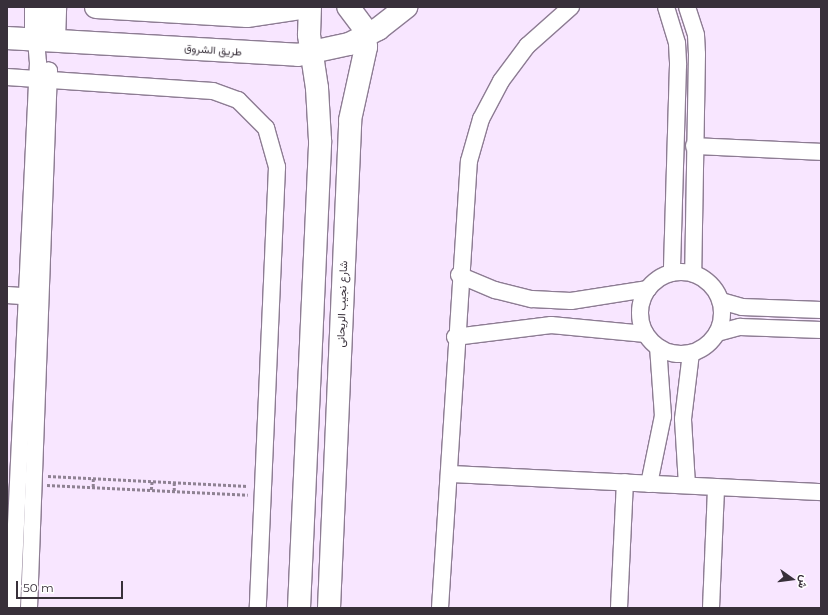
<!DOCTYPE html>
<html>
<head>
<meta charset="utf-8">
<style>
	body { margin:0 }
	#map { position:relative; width:828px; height:615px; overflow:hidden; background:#f8e6ff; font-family:Montserrat,Vazirmatn,sans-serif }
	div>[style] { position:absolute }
	.path>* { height:2.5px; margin-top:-1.25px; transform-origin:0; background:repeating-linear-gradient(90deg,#8f8293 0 3px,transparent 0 5px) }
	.roads { filter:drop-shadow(1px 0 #8d7c93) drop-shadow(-1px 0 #8d7c93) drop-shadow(0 1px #8d7c93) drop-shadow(0 -1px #8d7c93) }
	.street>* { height:16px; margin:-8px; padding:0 8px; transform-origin:8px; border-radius:8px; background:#fff }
	.street>.ring { margin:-8px; padding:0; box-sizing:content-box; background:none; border:16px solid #fff; border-radius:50% }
	.secondary>* { height:22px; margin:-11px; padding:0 11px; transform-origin:11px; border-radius:11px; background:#fff }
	span { translate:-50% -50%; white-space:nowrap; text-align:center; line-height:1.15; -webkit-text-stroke:3px #fff; paint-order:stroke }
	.street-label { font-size:11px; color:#38303a }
	.frame { position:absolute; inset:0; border:8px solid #38303a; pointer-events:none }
	.north { position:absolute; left:772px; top:559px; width:40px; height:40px; -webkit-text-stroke:3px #fff; paint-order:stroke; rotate:104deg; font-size:11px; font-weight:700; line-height:16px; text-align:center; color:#38303a }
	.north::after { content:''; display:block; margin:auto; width:14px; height:18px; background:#38303a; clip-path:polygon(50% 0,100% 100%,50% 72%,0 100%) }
	.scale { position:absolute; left:16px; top:581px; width:107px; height:18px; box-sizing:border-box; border:2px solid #38303a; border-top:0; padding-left:5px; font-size:12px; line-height:14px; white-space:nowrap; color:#38303a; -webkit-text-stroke:3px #fff; paint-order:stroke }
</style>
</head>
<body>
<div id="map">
	<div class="path">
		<i style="left:48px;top:476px;width:200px;rotate:2.9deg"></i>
		<i style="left:47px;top:485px;width:201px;rotate:2.8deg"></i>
		<i style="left:93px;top:487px;width:9px;rotate:-90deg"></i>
		<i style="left:151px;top:490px;width:9px;rotate:-84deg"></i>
		<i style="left:174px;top:491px;width:9px;rotate:-90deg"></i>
	</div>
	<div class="roads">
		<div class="street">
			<i style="left:666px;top:7px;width:38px;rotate:73deg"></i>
			<i style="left:677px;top:43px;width:22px;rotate:87deg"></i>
			<i style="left:678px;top:65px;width:208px;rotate:91.7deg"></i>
			<i style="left:687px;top:7px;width:29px;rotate:72deg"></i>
			<i style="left:696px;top:35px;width:19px;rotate:87deg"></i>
			<i style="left:697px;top:54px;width:219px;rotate:91deg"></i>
			<i style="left:7px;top:77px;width:206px;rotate:3.9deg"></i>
			<i style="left:213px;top:91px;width:27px;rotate:20deg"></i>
			<i style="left:238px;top:100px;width:40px;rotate:45deg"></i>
			<i style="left:266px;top:128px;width:41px;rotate:74.2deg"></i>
			<i style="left:277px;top:167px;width:441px;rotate:92.5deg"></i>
			<i style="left:694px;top:146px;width:127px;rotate:2.7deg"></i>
			<i class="ring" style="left:640px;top:272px;width:66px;height:66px"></i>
			<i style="left:459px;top:275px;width:39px;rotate:23deg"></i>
			<i style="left:495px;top:290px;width:38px;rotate:14deg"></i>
			<i style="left:532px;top:299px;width:39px;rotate:3deg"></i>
			<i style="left:571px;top:301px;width:78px;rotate:-8.9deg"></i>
			<i style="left:7px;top:295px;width:28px;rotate:4deg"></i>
			<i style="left:721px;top:301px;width:22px;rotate:16deg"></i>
			<i style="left:742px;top:307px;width:79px;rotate:2.2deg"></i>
			<i style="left:717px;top:333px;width:24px;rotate:-15deg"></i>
			<i style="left:740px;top:327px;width:81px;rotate:2.1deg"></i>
			<i style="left:455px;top:337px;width:97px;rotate:-7.1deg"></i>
			<i style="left:551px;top:325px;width:95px;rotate:5.4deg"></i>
			<i style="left:449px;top:474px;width:372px;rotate:2.8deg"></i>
			<i style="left:649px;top:484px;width:69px;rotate:-78.4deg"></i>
			<i style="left:663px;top:416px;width:69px;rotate:-94.1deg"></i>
			<i style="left:687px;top:485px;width:66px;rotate:-93.5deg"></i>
			<i style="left:683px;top:419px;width:66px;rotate:-83.1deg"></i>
			<i style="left:12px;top:608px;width:546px;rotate:-87.27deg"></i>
			<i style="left:38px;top:63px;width:24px;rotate:-95deg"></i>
			<i style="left:29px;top:608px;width:538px;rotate:-87.87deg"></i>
			<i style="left:440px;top:608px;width:448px;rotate:-86.3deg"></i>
			<i style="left:469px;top:161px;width:44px;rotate:-74.1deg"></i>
			<i style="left:481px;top:119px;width:43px;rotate:-62.2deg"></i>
			<i style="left:501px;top:81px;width:44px;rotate:-53.4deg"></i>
			<i style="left:527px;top:46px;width:59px;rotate:-41.6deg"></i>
			<i style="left:619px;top:608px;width:126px;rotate:-87.3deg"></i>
			<i style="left:711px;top:608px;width:121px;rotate:-87.6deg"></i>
		</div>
		<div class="secondary">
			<i style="left:96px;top:7px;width:151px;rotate:3.4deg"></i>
			<i style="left:247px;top:16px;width:62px;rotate:-8.4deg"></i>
			<i style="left:7px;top:38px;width:291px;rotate:3.3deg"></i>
			<i style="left:298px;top:55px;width:52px;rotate:-12.2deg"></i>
			<i style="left:349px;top:44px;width:33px;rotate:-27deg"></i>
			<i style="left:378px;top:29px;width:36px;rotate:-38deg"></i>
			<i style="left:36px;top:39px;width:32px;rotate:-90deg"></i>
			<i style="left:54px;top:40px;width:33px;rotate:-88deg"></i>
			<i style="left:299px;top:608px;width:468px;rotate:-87.4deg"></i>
			<i style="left:320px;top:140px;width:52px;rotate:-93.3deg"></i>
			<i style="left:317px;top:88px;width:54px;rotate:-98.6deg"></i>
			<i style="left:309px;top:35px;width:28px;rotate:-88deg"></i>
			<i style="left:329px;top:608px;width:488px;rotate:-87.5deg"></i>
			<i style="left:350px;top:120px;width:75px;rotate:-77.6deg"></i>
			<i style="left:366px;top:47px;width:19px;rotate:-96deg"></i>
			<i style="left:364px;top:28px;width:26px;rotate:-127deg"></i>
		</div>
	</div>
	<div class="street-label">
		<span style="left:213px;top:50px;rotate:4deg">طريق الشروق</span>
		<span style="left:342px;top:304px;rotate:-88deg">شارع نجيب الريحانى</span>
	</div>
	<div class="frame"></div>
	<div class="north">ش</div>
	<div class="scale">50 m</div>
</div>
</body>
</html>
